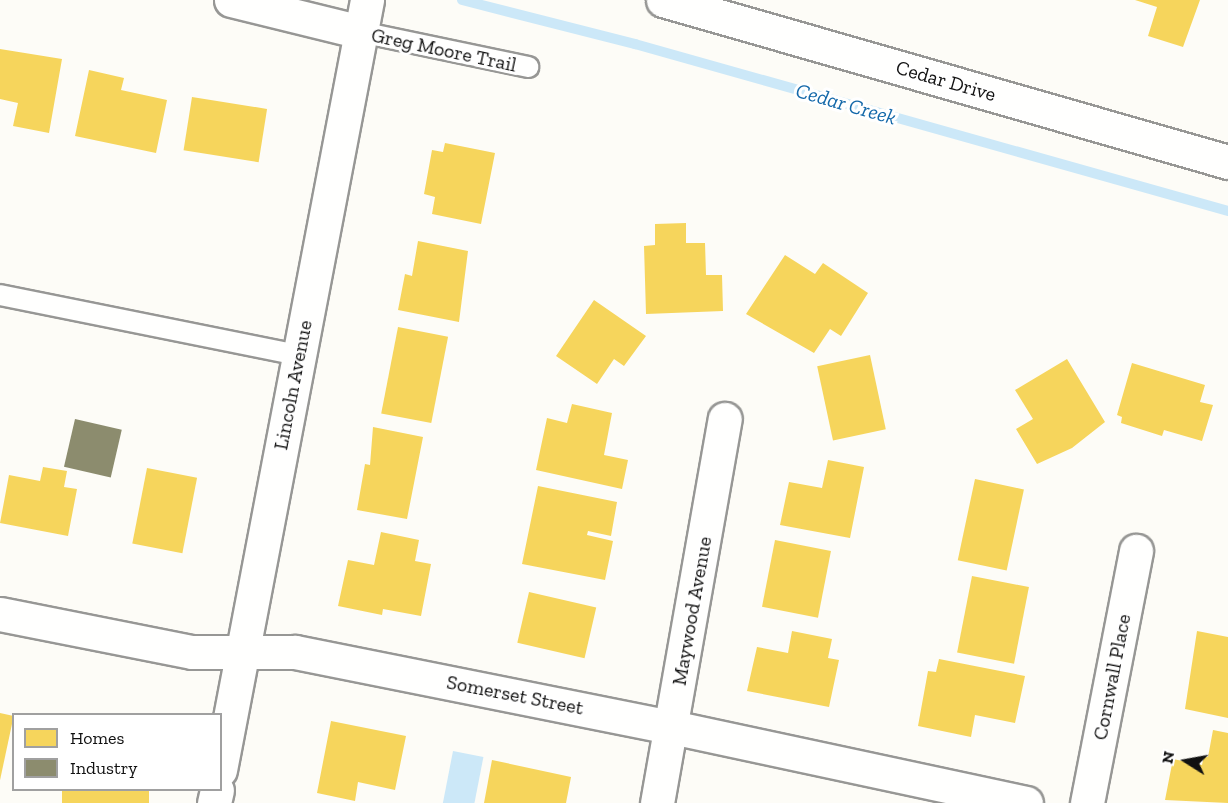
<!DOCTYPE html>
<html>
<head>
<meta charset="utf-8">
<style>
	body { margin:0 }
	#map { position:relative; width:1228px; height:803px; overflow:hidden; background:#fdfcf7; font-family:"Zilla Slab",serif }
	div>[style] { position:absolute }
	.water>* { inset:0; background:#cce8f8; transform-origin:0 0 }
	.homes>* { inset:0; background:#f6d55c; transform-origin:0 0 }
	.industry>* { inset:0; background:#8c8c6e; transform-origin:0 0 }
	.stream>* { height:10px; margin:-5px; padding:0 5px; transform-origin:5px; border-radius:5px; background:#cce8f8 }
	.roads { filter:drop-shadow(2px 0 #979795) drop-shadow(-2px 0 #979795) drop-shadow(0 2px #979795) drop-shadow(0 -2px #979795) }
	.service>* { height:20px; margin:-10px; padding:0 10px; transform-origin:10px; border-radius:10px; background:#fffffe }
	.minor>* { height:33px; margin:-16.5px; padding:0 16.5px; transform-origin:16.5px; border-radius:16.5px; background:#fffffe }
	.tertiary>* { height:33px; margin:-16.5px; padding:0 16.5px; transform-origin:16.5px; border-radius:16.5px; background:#fffffe }
	span { translate:-50% -50%; white-space:nowrap; text-align:center; line-height:1.15; -webkit-text-stroke:6px #fff; paint-order:stroke }
	.street-label { font-size:20px; color:#111 }
	.water-label { font-size:21px; color:#1368a9; font-style:italic }
	.legend { position:absolute; left:12px; top:713px; width:210px; height:78px; box-sizing:border-box; background:#fff; border:2px solid #a0a0a0; margin:0; padding:8px 10px; list-style:none; font-size:18px; color:#111 }
	.legend li { display:flex; align-items:center; gap:12px; height:30px }
	.legend b { width:30px; border:2px solid #a0a0a0 }
	.north { position:absolute; left:1156px; top:731px; width:60px; height:60px; -webkit-text-stroke:4px #fff; paint-order:stroke; rotate:281deg; font-size:16px; font-weight:700; line-height:24px; text-align:center; color:#111 }
	.north::after { content:''; display:block; margin:auto; width:21px; height:27px; background:#111; clip-path:polygon(50% 0,100% 100%,50% 72%,0 100%) }
</style>
</head>
<body>
<div id="map">
	<div class="water">
		<i style="left:453px;top:751px;width:31px;height:53px;rotate:11deg"></i>
	</div>
	<div class="homes">
		<i style="clip-path:polygon(1135px 0,1200px 0,1183px 47px,1148px 36px,1157px 7px)"></i>
		<i style="clip-path:polygon(0 49px,62px 59px,49px 133px,13px 126px,18px 103px,0 99px)"></i>
		<i style="clip-path:polygon(89px 70px,124px 78px,121px 90px,167px 100px,156px 153px,75px 136px)"></i>
		<i style="left:192px;top:97px;width:76px;height:54px;rotate:9deg"></i>
		<i style="clip-path:polygon(445px 143px,495px 153px,481px 224px,432px 214px,435px 197px,424px 194px,432px 150px,443px 152px)"></i>
		<i style="clip-path:polygon(686px 223px,686px 243px,705px 243px,706px 275px,722px 275px,723px 311px,646px 314px,644px 246px,655px 245px,655px 224px)"></i>
		<i style="clip-path:polygon(418px 241px,468px 251px,459px 322px,398px 310px,405px 274px,412px 276px)"></i>
		<i style="clip-path:polygon(785px 255px,815px 274px,823px 263px,868px 293px,841px 336px,830px 329px,814px 353px,746px 314px)"></i>
		<i style="clip-path:polygon(594px 300px,646px 336px,624px 366px,614px 359px,597px 384px,556px 356px)"></i>
		<i style="left:398px;top:327px;width:51px;height:88px;rotate:11deg"></i>
		<i style="left:870px;top:355px;width:76px;height:54px;rotate:78deg"></i>
		<i style="clip-path:polygon(1067px 359px,1105px 422px,1072px 448px,1037px 464px,1016px 429px,1033px 419px,1015px 390px)"></i>
		<i style="clip-path:polygon(1132px 363px,1205px 385px,1200px 402px,1213px 405px,1202px 441px,1164px 430px,1162px 436px,1121px 423px,1122px 417px,1117px 415px)"></i>
		<i style="clip-path:polygon(572px 404px,612px 413px,604px 455px,628px 460px,622px 489px,536px 470px,547px 418px,567px 423px)"></i>
		<i style="clip-path:polygon(373px 427px,423px 437px,407px 519px,357px 510px,365px 464px,370px 465px)"></i>
		<i style="clip-path:polygon(828px 460px,864px 467px,850px 538px,780px 525px,789px 482px,822px 488px)"></i>
		<i style="clip-path:polygon(43px 467px,67px 471px,64px 487px,77px 489px,68px 536px,0 523px,9px 475px,40px 481px)"></i>
		<i style="left:147px;top:468px;width:51px;height:77px;rotate:11deg"></i>
		<i style="left:975px;top:479px;width:50px;height:83px;rotate:12deg"></i>
		<i style="clip-path:polygon(538px 486px,617px 502px,611px 536px,588px 531px,587px 535px,613px 541px,605px 580px,522px 564px)"></i>
		<i style="clip-path:polygon(381px 532px,419px 540px,415px 561px,431px 564px,421px 616px,383px 609px,382px 615px,338px 606px,348px 560px,374px 565px)"></i>
		<i style="left:775px;top:540px;width:57px;height:68px;rotate:11deg"></i>
		<i style="left:972px;top:576px;width:58px;height:78px;rotate:11deg"></i>
		<i style="left:529px;top:592px;width:69px;height:52px;rotate:13deg"></i>
		<i style="clip-path:polygon(792px 631px,832px 639px,828px 658px,839px 660px,829px 707px,747px 691px,757px 647px,788px 653px)"></i>
		<i style="clip-path:polygon(1197px 631px,1228px 637px,1228px 718px,1185px 709px)"></i>
		<i style="clip-path:polygon(939px 659px,1025px 676px,1015px 723px,975px 715px,971px 737px,918px 726px,928px 671px,936px 672px)"></i>
		<i style="left:0;top:713px;width:14px;height:67px;rotate:12deg"></i>
		<i style="clip-path:polygon(331px 721px,406px 736px,395px 790px,358px 782px,355px 801px,317px 793px)"></i>
		<i style="clip-path:polygon(1213px 730px,1228px 733px,1228px 803px,1165px 800px,1173px 759px,1202px 765px,1204px 756px,1208px 757px)"></i>
		<i style="clip-path:polygon(492px 760px,571px 777px,566px 803px,484px 803px)"></i>
		<i style="left:62px;top:790px;width:87px;height:13px"></i>
	</div>
	<div class="industry">
		<i style="left:75px;top:419px;width:48px;height:49px;rotate:13deg"></i>
	</div>
	<div class="stream">
		<i style="left:462px;top:0;width:179px;rotate:14.3deg"></i>
		<i style="left:635px;top:44px;width:616px;rotate:15.73deg"></i>
	</div>
	<div class="roads">
		<div class="service">
			<i style="left:361px;top:32px;width:171px;rotate:11.8deg"></i>
			<i style="left:0;top:295px;width:304px;rotate:11.4deg"></i>
		</div>
		<div class="minor">
			<i style="left:231px;top:0;width:134px;rotate:13.8deg"></i>
			<i style="left:0;top:614px;width:196px;rotate:11.2deg"></i>
			<i style="left:192px;top:652px;width:103px"></i>
			<i style="left:295px;top:652px;width:384px;rotate:11.3deg"></i>
			<i style="left:672px;top:727px;width:362px;rotate:12.1deg"></i>
			<i style="left:220px;top:770px;width:784px;rotate:-79.19deg"></i>
			<i style="left:214px;top:803px;width:13px;rotate:-77deg"></i>
			<i style="left:657px;top:803px;width:390px;rotate:-80deg"></i>
			<i style="left:1087px;top:803px;width:257px;rotate:-79deg"></i>
		</div>
		<div class="tertiary">
			<i style="left:663px;top:0;width:588px;rotate:16deg"></i>
		</div>
	</div>
	<div class="street-label">
		<span style="left:444px;top:50px;rotate:12deg">Greg Moore Trail</span>
		<span style="left:946px;top:81px;rotate:16deg">Cedar Drive</span>
		<span style="left:293px;top:385px;rotate:-79deg">Lincoln Avenue</span>
		<span style="left:692px;top:611px;rotate:-80deg">Maywood Avenue</span>
		<span style="left:1112px;top:677px;rotate:-79deg">Cornwall Place</span>
		<span style="left:515px;top:695px;rotate:11deg">Somerset Street</span>
	</div>
	<div class="water-label">
		<span style="left:846px;top:104px;rotate:16deg">Cedar Creek</span>
	</div>
	<ul class="legend">
	<li><b style="height:16px;background:#f6d55c"></b>Homes</li>
	<li><b style="height:16px;background:#8c8c6e"></b>Industry</li>
	</ul>
	<div class="north">N</div>
</div>
</body>
</html>
